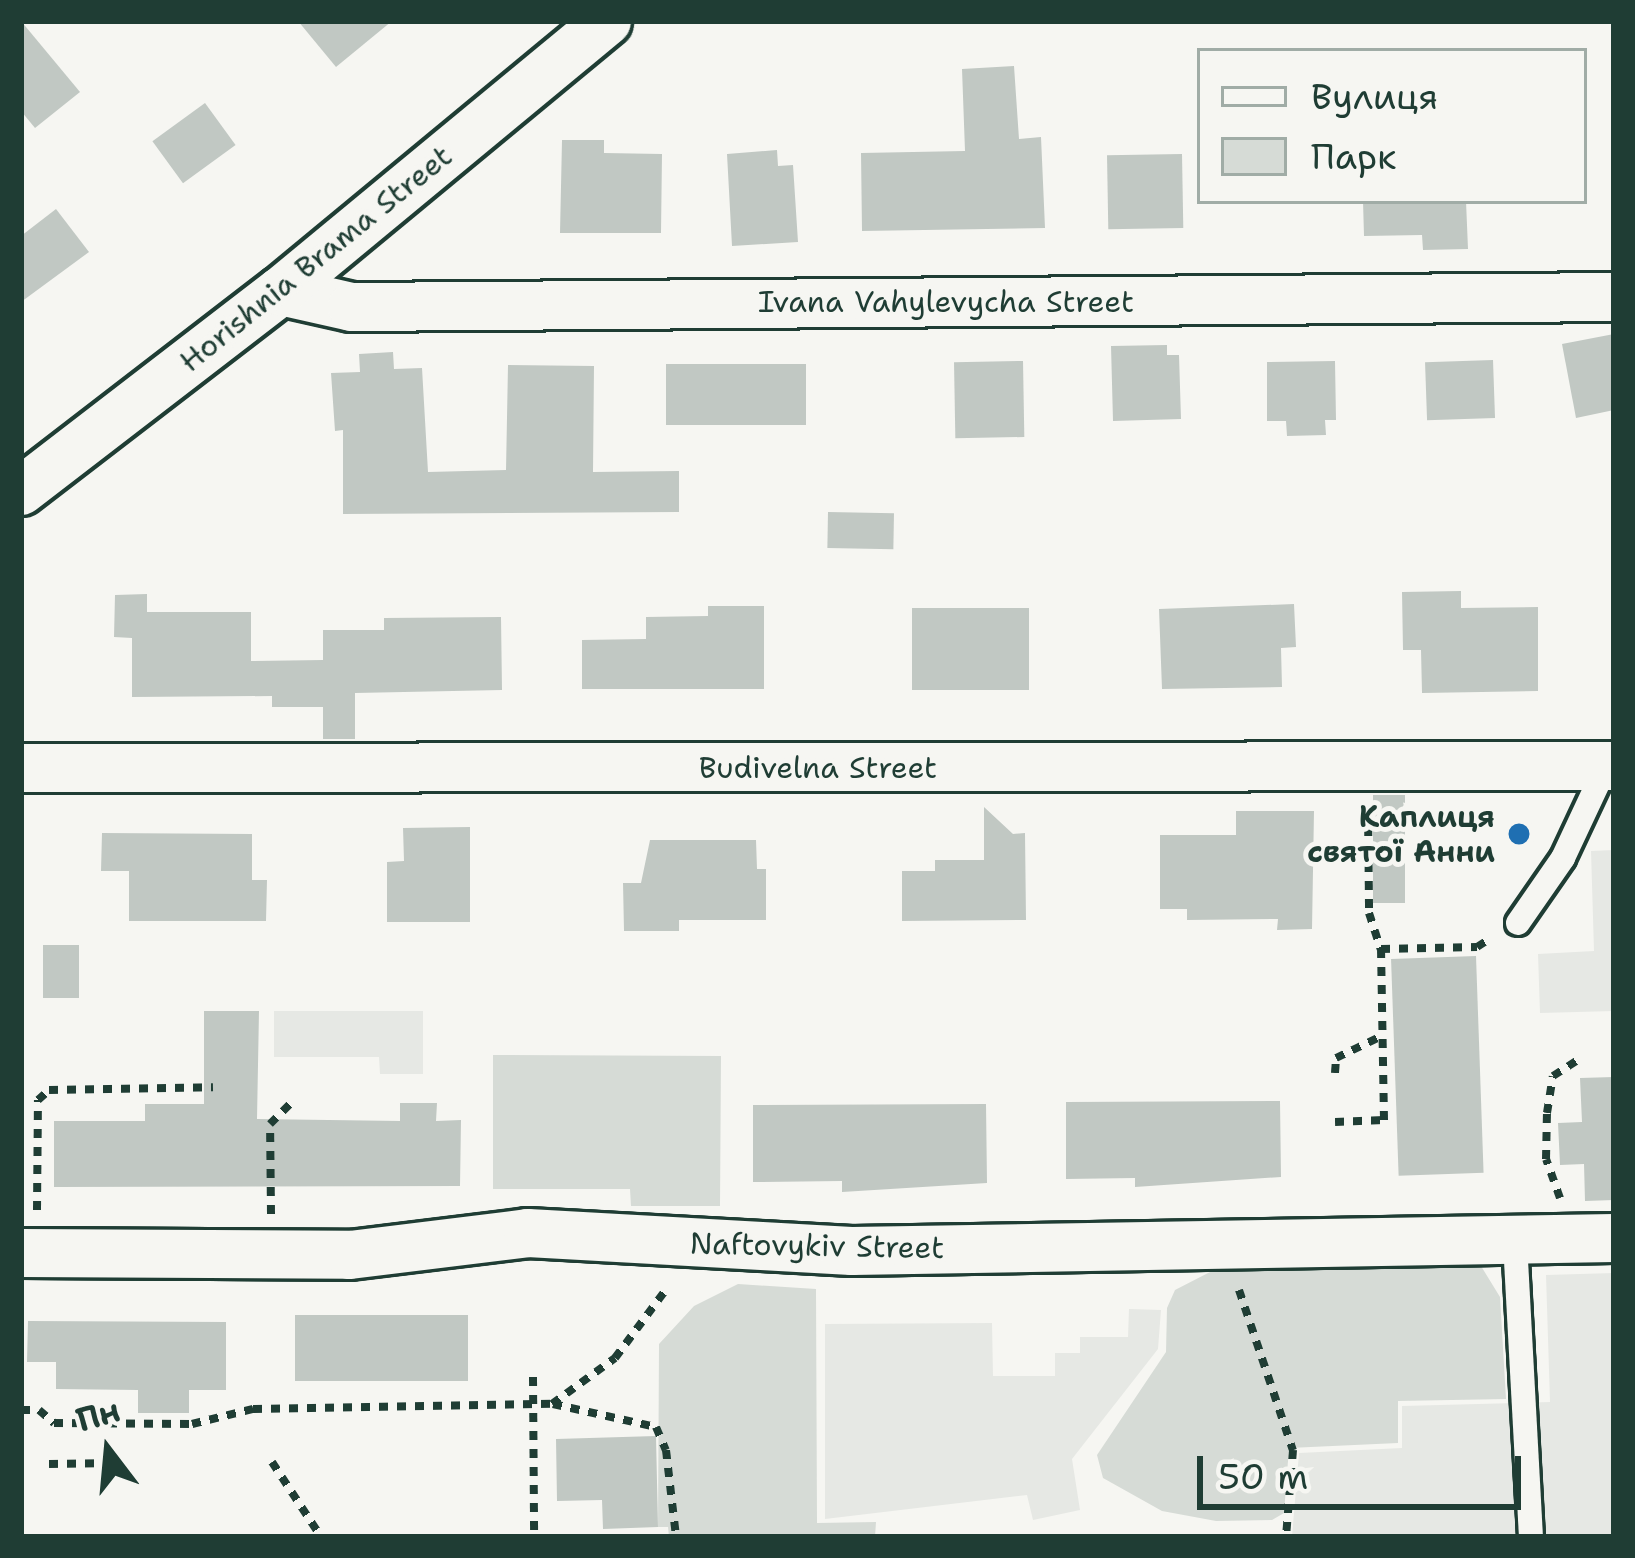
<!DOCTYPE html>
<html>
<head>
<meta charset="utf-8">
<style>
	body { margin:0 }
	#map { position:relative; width:1635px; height:1558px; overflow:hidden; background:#f6f6f2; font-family:"Shantell Sans",sans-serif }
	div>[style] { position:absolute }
	.built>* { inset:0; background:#e6e8e4 }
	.green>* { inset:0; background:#d6dbd6 }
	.building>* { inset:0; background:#c1c8c3; transform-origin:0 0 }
	.path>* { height:8px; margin-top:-4px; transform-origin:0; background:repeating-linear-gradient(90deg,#1f3d34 0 9px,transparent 0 18px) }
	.roads { filter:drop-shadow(3px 0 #1f3d34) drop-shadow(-3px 0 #1f3d34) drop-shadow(0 3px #1f3d34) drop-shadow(0 -3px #1f3d34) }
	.service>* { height:24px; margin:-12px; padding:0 12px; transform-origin:12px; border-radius:12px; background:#f6f6f2 }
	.minor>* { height:48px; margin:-24px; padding:0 24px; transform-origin:24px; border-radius:24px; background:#f6f6f2 }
	.dots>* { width:33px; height:33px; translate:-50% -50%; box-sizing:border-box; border:6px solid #f6f6f2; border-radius:50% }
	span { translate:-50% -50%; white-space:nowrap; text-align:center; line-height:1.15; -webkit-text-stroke:10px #f6f6f2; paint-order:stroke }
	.street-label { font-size:30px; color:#1f3d34 }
	.poi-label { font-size:30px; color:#1f3d34; font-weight:700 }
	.right { translate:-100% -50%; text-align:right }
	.frame { position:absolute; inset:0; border:24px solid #1f3d34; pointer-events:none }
	.legend { position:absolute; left:1197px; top:48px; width:390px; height:156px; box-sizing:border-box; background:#f6f6f2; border:3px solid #a0aca6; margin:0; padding:15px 21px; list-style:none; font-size:36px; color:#1f3d34 }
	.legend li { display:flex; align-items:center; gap:24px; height:60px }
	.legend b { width:60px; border:3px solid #a0aca6 }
	.north { position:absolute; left:48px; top:1390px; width:120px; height:120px; -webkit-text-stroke:9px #f6f6f2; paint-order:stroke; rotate:344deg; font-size:33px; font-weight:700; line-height:48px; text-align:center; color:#1f3d34 }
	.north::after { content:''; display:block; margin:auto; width:42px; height:54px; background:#1f3d34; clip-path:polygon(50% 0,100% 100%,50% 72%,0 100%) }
	.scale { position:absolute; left:1197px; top:1456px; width:324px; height:54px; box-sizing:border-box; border:6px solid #1f3d34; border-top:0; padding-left:15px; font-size:36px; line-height:42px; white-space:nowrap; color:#1f3d34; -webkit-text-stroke:9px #f6f6f2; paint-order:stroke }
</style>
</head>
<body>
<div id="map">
	<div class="built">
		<i style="clip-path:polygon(1614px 850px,1614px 1011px,1540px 1013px,1538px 954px,1594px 951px,1591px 851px)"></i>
		<i style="clip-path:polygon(274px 1011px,423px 1011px,423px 1074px,380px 1074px,379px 1057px,274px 1057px)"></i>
		<i style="clip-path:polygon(1614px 1273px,1614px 1537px,1292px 1537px,1299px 1453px,1402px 1448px,1402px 1406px,1550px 1402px,1546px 1275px)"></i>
		<i style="clip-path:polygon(1129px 1309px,1161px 1310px,1158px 1349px,1072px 1459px,1080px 1510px,1033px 1520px,1027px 1495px,825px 1519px,825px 1324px,992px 1323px,993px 1376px,1055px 1376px,1055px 1353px,1080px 1353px,1080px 1337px,1128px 1337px)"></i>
	</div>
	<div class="green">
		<i style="clip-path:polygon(493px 1055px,721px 1056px,720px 1206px,631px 1206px,630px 1189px,493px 1189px)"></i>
		<i style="clip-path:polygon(1481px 1266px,1500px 1297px,1506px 1399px,1398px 1401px,1398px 1443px,1289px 1448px,1284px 1513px,1272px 1520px,1216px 1521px,1162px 1511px,1103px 1478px,1097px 1455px,1166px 1352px,1167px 1308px,1175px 1290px,1210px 1272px)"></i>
		<i style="clip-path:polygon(738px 1284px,816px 1289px,817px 1523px,876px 1522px,875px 1537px,669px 1537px,668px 1527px,658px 1527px,659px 1344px,694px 1306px)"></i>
	</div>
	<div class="building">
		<i style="clip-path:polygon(21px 21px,80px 92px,35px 128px,21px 111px)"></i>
		<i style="clip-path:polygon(298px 21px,392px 21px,336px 67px)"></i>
		<i style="clip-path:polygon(1014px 66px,1019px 139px,1041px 137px,1045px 228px,862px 231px,861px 153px,965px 151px,962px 69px)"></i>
		<i style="left:205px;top:103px;width:52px;height:65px;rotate:54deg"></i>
		<i style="clip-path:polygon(562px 140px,604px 140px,604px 153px,662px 154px,661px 233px,560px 233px)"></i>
		<i style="clip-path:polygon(777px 150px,778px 166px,793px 165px,798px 242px,732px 246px,727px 154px)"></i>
		<i style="left:1182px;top:154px;width:74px;height:75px;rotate:89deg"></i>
		<i style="clip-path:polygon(1363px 201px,1466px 201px,1468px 249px,1423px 250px,1422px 235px,1364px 236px)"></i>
		<i style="clip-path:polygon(56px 209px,89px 252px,21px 302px,21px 236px)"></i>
		<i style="clip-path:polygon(1614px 334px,1614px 410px,1576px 418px,1562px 344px)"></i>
		<i style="clip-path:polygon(1167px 345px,1167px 355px,1179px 355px,1181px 419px,1113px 421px,1111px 346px)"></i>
		<i style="clip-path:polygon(393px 352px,394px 369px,422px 368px,428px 472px,506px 470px,508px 365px,594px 366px,593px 472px,679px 471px,679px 512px,343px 514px,343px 430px,335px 431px,331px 373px,360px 372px,359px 354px)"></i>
		<i style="left:1493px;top:360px;width:58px;height:68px;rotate:88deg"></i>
		<i style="left:1023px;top:361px;width:76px;height:69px;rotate:89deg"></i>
		<i style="clip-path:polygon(1335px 361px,1336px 420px,1325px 420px,1326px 435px,1287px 436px,1286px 421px,1267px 421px,1267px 362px)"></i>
		<i style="left:666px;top:364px;width:140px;height:61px"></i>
		<i style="left:828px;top:512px;width:66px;height:36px;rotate:1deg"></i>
		<i style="clip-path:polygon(1461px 591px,1461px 608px,1538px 607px,1538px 691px,1422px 693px,1421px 650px,1403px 650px,1402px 592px)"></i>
		<i style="clip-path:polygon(147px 594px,147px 612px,251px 612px,251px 661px,323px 660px,323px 630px,384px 630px,384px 618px,501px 617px,502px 690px,355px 693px,355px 739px,323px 739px,323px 707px,272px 707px,272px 696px,132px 697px,132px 638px,114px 637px,115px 595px)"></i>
		<i style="clip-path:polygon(1294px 604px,1296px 647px,1281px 648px,1282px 687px,1162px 689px,1159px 609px)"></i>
		<i style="clip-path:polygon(708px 606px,764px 606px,764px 689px,582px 689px,582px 640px,646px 639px,646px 617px,708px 616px)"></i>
		<i style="left:912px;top:608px;width:117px;height:82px"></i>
		<i style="left:1373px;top:795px;width:32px;height:108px"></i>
		<i style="clip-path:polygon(984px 807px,1013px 834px,1025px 833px,1026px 920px,902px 921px,902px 871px,935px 871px,935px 860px,984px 860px)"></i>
		<i style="clip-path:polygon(1236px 811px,1314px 811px,1312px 929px,1277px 930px,1278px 919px,1187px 920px,1187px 909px,1160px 909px,1160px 835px,1236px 835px)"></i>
		<i style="clip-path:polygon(470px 827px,470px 922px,387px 922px,387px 862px,404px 861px,403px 828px)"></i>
		<i style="clip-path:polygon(102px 833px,252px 834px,252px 880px,267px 880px,266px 921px,129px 921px,129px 871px,101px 871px)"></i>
		<i style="clip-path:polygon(650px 840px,756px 840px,757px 869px,766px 869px,766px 920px,679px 920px,679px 931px,624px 931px,623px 883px,641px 883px)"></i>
		<i style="left:43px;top:945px;width:36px;height:53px"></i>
		<i style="left:1476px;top:956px;width:217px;height:85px;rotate:88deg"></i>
		<i style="clip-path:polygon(204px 1011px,259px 1011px,257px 1119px,400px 1121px,400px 1103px,437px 1103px,436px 1121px,461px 1120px,460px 1186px,54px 1187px,54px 1121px,145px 1121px,145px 1104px,204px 1104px)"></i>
		<i style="clip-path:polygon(1614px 1077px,1614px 1200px,1585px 1201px,1584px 1164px,1560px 1165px,1558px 1123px,1582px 1122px,1580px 1078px)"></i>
		<i style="clip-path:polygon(1280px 1101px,1281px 1177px,1135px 1187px,1135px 1178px,1066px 1179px,1066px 1102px)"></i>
		<i style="clip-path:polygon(986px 1104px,987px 1183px,842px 1192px,842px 1181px,753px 1182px,753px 1105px)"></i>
		<i style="left:295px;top:1315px;width:173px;height:66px"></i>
		<i style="clip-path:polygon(28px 1321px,226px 1322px,226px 1390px,189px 1390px,189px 1413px,138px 1413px,138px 1390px,56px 1389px,56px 1362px,27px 1362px)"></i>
		<i style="clip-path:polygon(656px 1436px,658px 1527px,603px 1529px,602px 1500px,557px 1501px,556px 1439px)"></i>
	</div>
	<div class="path">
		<i style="left:1368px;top:809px;width:104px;rotate:89.4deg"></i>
		<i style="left:1369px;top:913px;width:38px;rotate:72deg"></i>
		<i style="left:1335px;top:1073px;width:15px;rotate:-86deg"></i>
		<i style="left:1336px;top:1058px;width:51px;rotate:-25.6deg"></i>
		<i style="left:1335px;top:1122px;width:49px;rotate:-2.3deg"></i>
		<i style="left:1384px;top:1120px;width:171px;rotate:-91deg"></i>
		<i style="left:1381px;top:949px;width:96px;rotate:-1.2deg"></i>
		<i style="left:1477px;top:947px;width:17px;rotate:-33deg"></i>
		<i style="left:1560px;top:1198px;width:41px;rotate:-109.7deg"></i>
		<i style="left:1546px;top:1159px;width:46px;rotate:-88.8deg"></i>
		<i style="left:1547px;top:1113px;width:37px;rotate:-81deg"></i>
		<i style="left:1553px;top:1076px;width:33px;rotate:-33deg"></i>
		<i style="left:37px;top:1210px;width:110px;rotate:-89.5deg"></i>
		<i style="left:38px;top:1100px;width:15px;rotate:-42deg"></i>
		<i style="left:49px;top:1090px;width:164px;rotate:-1deg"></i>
		<i style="left:271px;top:1214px;width:90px;rotate:-90.6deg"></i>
		<i style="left:270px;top:1124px;width:33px;rotate:-45deg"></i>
		<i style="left:1239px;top:1290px;width:169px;rotate:71.4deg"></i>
		<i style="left:1293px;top:1450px;width:87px;rotate:94.6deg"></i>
		<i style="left:533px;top:1377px;width:160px;rotate:89.6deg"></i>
		<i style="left:553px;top:1404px;width:106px;rotate:12.6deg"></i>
		<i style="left:656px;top:1427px;width:25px;rotate:67deg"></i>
		<i style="left:666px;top:1450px;width:88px;rotate:83.4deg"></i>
		<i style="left:21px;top:1410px;width:18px"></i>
		<i style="left:39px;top:1410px;width:20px;rotate:41deg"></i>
		<i style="left:54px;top:1423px;width:138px;rotate:0.4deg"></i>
		<i style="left:192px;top:1424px;width:63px;rotate:-13.8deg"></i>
		<i style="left:253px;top:1409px;width:299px;rotate:-1deg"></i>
		<i style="left:552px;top:1404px;width:78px;rotate:-36.1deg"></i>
		<i style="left:615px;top:1358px;width:89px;rotate:-53.3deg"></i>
		<i style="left:272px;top:1462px;width:90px;rotate:56.8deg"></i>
		<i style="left:49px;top:1464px;width:67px;rotate:-0.9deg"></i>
	</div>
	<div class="roads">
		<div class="service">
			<i style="left:1518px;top:923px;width:79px;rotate:-55.3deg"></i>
			<i style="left:1563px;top:858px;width:102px;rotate:-64.9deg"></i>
			<i style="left:1515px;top:1242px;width:295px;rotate:86.9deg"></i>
		</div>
		<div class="minor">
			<i style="left:281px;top:291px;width:73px;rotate:12.7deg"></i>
			<i style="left:352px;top:307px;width:1262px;rotate:-0.45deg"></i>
			<i style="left:21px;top:491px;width:328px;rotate:-37.6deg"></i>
			<i style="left:281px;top:291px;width:423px;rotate:-39.6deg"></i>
			<i style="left:21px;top:768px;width:1593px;rotate:-0.07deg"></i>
			<i style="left:21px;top:1253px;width:329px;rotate:0.3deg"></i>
			<i style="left:350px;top:1255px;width:179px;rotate:-7deg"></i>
			<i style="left:528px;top:1233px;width:324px;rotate:3.2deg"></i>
			<i style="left:852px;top:1251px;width:762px;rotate:-0.98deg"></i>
		</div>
	</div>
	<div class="dots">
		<i style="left:1519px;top:834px;background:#1f6fb2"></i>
	</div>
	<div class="street-label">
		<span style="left:316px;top:259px;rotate:-39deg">Horishnia Brama Street</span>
		<span style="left:946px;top:302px">Ivana Vahylevycha Street</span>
		<span style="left:818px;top:768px">Budivelna Street</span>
		<span style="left:817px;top:1246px;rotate:1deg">Naftovykiv Street</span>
	</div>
	<div class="poi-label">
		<span class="right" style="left:1495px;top:834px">Каплиця<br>святої Анни</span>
	</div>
	<div class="frame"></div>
	<ul class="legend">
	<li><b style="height:15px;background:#f6f6f2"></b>Вулиця</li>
	<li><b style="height:33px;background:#d6dbd6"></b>Парк</li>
	</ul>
	<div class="north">Пн</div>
	<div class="scale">50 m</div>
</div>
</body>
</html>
